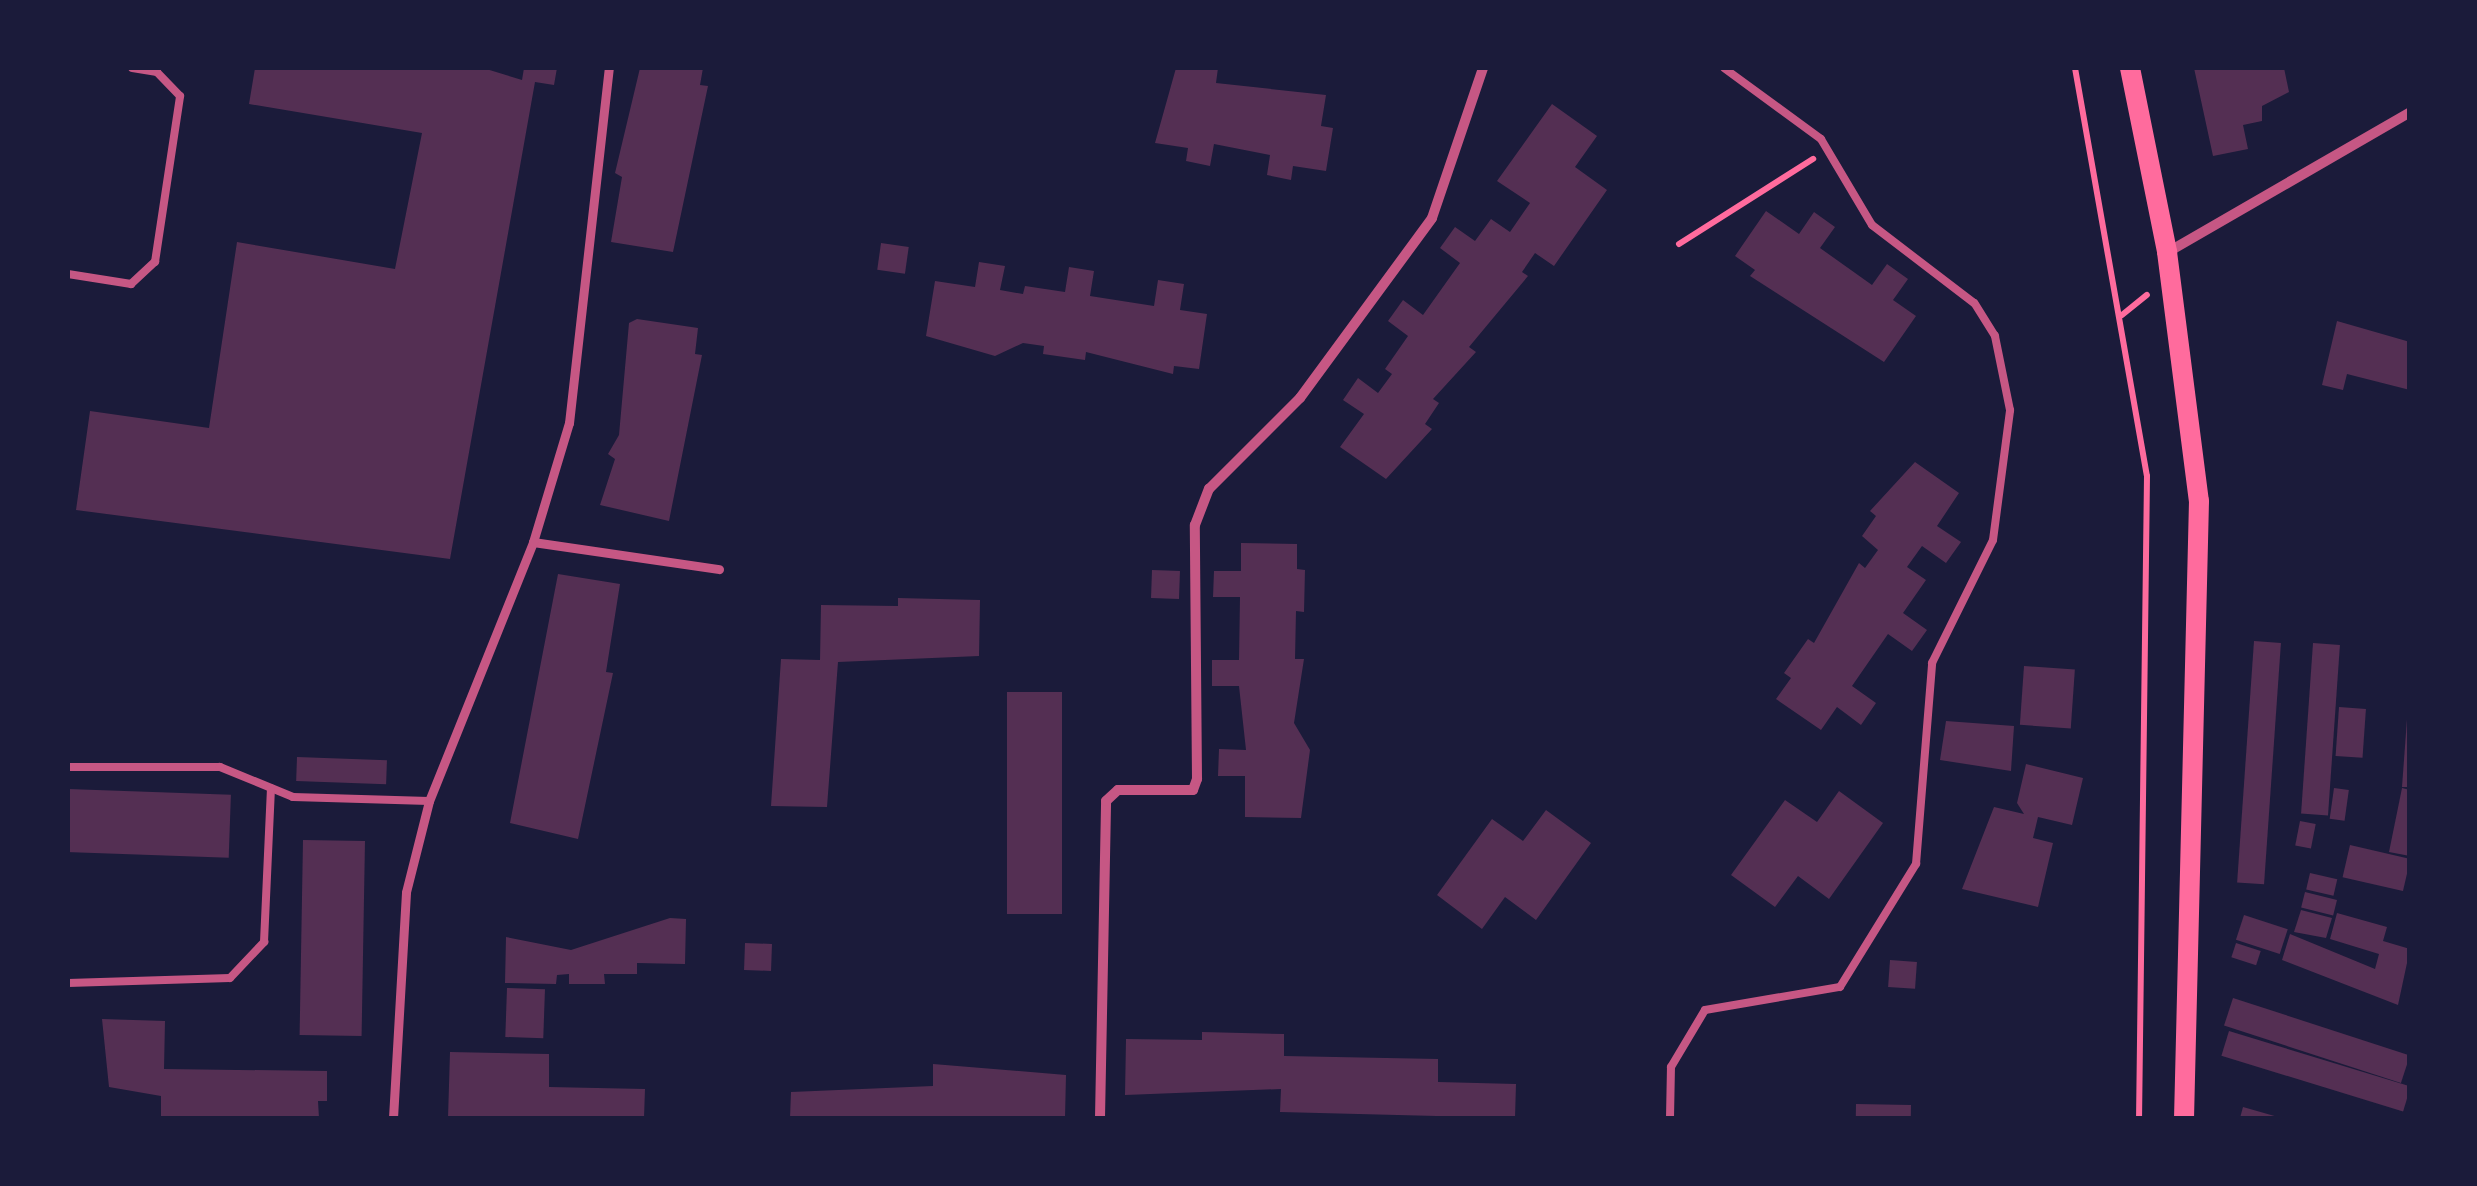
<!DOCTYPE html>
<html>
<head>
<meta charset="utf-8">
<style>
	body { margin:0 }
	#map { position:relative; width:2477px; height:1186px; overflow:hidden; background:#1b1b3a; font-family:"DM Sans",sans-serif }
	div>[style] { position:absolute }
	.building>* { inset:0; background:#542f53; transform-origin:0 0 }
	.path>* { height:6px; margin:-3px; padding:0 3px; transform-origin:3px; border-radius:3px; background:#ff6b9d }
	.service>* { height:8px; margin:-4px; padding:0 4px; transform-origin:4px; border-radius:4px; background:#c65784 }
	.pedestrian>* { height:9px; margin:-4.5px; padding:0 4.5px; transform-origin:4.5px; border-radius:4.5px; background:#c65784 }
	.minor>* { height:10px; margin:-5px; padding:0 5px; transform-origin:5px; border-radius:5px; background:#c65784 }
	.secondary>* { height:20px; margin:-10px; padding:0 10px; transform-origin:10px; border-radius:10px; background:#ff6b9d }
	span { translate:-50% -50%; white-space:nowrap; text-align:center; line-height:1.15; -webkit-text-stroke:10px #1b1b3a; paint-order:stroke }
	.frame { position:absolute; inset:0; border:70px solid #1b1b3a; pointer-events:none }
</style>
</head>
<body>
<div id="map">
	<div class="building">
		<i style="clip-path:polygon(255px 68px,483px 68px,522px 80px,524px 68px,557px 68px,554px 85px,535px 82px,450px 559px,76px 510px,90px 411px,209px 428px,237px 242px,395px 269px,422px 133px,249px 104px)"></i>
		<i style="clip-path:polygon(640px 68px,703px 68px,700px 85px,708px 86px,673px 252px,611px 242px,622px 177px,615px 173px)"></i>
		<i style="clip-path:polygon(1176px 68px,1218px 68px,1216px 83px,1326px 95px,1321px 126px,1333px 128px,1326px 171px,1293px 166px,1291px 180px,1267px 175px,1270px 155px,1214px 144px,1210px 166px,1186px 161px,1188px 148px,1155px 143px)"></i>
		<i style="clip-path:polygon(2194px 68px,2284px 68px,2289px 92px,2262px 106px,2262px 121px,2243px 125px,2248px 149px,2213px 156px)"></i>
		<i style="clip-path:polygon(1552px 104px,1597px 136px,1575px 167px,1607px 190px,1554px 266px,1535px 253px,1522px 272px,1528px 276px,1469px 347px,1476px 352px,1433px 399px,1439px 403px,1425px 424px,1432px 429px,1386px 479px,1340px 447px,1364px 414px,1343px 400px,1358px 378px,1378px 393px,1392px 374px,1385px 369px,1408px 336px,1388px 321px,1403px 300px,1423px 315px,1460px 263px,1440px 248px,1455px 227px,1475px 241px,1491px 219px,1510px 232px,1530px 203px,1497px 181px)"></i>
		<i style="clip-path:polygon(1766px 211px,1799px 234px,1814px 212px,1835px 227px,1820px 248px,1872px 285px,1887px 264px,1908px 279px,1893px 300px,1916px 316px,1884px 362px,1750px 276px,1755px 270px,1735px 256px)"></i>
		<i style="left:881px;top:243px;width:28px;height:27px;rotate:8deg"></i>
		<i style="clip-path:polygon(979px 262px,1005px 266px,1000px 290px,1023px 294px,1025px 286px,1065px 292px,1069px 267px,1094px 271px,1090px 296px,1154px 306px,1158px 280px,1184px 284px,1180px 310px,1207px 314px,1199px 369px,1174px 366px,1173px 374px,1086px 352px,1085px 360px,1043px 354px,1044px 346px,1023px 343px,995px 356px,926px 336px,935px 281px,975px 287px)"></i>
		<i style="clip-path:polygon(637px 319px,698px 328px,695px 354px,702px 355px,669px 521px,600px 505px,615px 459px,608px 454px,619px 435px,629px 323px)"></i>
		<i style="clip-path:polygon(2337px 321px,2410px 342px,2410px 390px,2347px 374px,2343px 390px,2322px 385px)"></i>
		<i style="clip-path:polygon(1915px 462px,1959px 493px,1937px 526px,1961px 542px,1946px 563px,1922px 546px,1907px 567px,1926px 580px,1903px 613px,1927px 630px,1912px 651px,1888px 634px,1852px 686px,1876px 703px,1861px 725px,1837px 707px,1821px 730px,1776px 699px,1791px 678px,1784px 673px,1808px 639px,1814px 643px,1859px 563px,1865px 568px,1878px 550px,1862px 536px,1876px 516px,1870px 511px)"></i>
		<i style="clip-path:polygon(1241px 543px,1297px 544px,1297px 569px,1305px 570px,1304px 612px,1296px 611px,1295px 659px,1304px 659px,1294px 723px,1310px 750px,1301px 818px,1245px 817px,1245px 776px,1218px 776px,1219px 749px,1246px 750px,1239px 686px,1212px 686px,1212px 660px,1239px 660px,1240px 597px,1213px 597px,1214px 571px,1241px 571px)"></i>
		<i style="left:1152px;top:570px;width:28px;height:28px;rotate:2deg"></i>
		<i style="clip-path:polygon(558px 574px,620px 584px,606px 672px,613px 673px,578px 839px,510px 823px)"></i>
		<i style="clip-path:polygon(898px 598px,980px 600px,979px 656px,838px 662px,827px 807px,771px 806px,781px 659px,820px 660px,821px 605px,898px 606px)"></i>
		<i style="left:2254px;top:641px;width:27px;height:242px;rotate:4deg"></i>
		<i style="left:2313px;top:643px;width:27px;height:171px;rotate:4deg"></i>
		<i style="left:2024px;top:666px;width:51px;height:59px;rotate:4deg"></i>
		<i style="left:1007px;top:692px;width:55px;height:222px"></i>
		<i style="left:2339px;top:707px;width:27px;height:49px;rotate:4deg"></i>
		<i style="clip-path:polygon(2407px 719px,2410px 720px,2410px 787px,2402px 787px)"></i>
		<i style="clip-path:polygon(1946px 721px,2014px 726px,2011px 771px,1940px 760px)"></i>
		<i style="left:297px;top:757px;width:90px;height:24px;rotate:2deg"></i>
		<i style="clip-path:polygon(2026px 764px,2083px 778px,2072px 825px,2038px 817px,2033px 838px,2053px 843px,2038px 907px,1962px 889px,1994px 807px,2024px 814px,2017px 803px)"></i>
		<i style="left:2334px;top:788px;width:15px;height:31px;rotate:8deg"></i>
		<i style="clip-path:polygon(2402px 788px,2410px 790px,2410px 856px,2389px 852px)"></i>
		<i style="left:68px;top:789px;width:163px;height:63px;rotate:2deg"></i>
		<i style="clip-path:polygon(1839px 791px,1883px 823px,1829px 899px,1798px 876px,1775px 907px,1731px 875px,1785px 800px,1817px 822px)"></i>
		<i style="clip-path:polygon(1546px 810px,1591px 843px,1536px 920px,1505px 897px,1482px 929px,1437px 895px,1492px 819px,1523px 841px)"></i>
		<i style="left:2300px;top:821px;width:16px;height:25px;rotate:11deg"></i>
		<i style="left:303px;top:840px;width:62px;height:195px;rotate:1deg"></i>
		<i style="left:2350px;top:845px;width:62px;height:33px;rotate:13deg"></i>
		<i style="left:2310px;top:873px;width:28px;height:17px;rotate:13deg"></i>
		<i style="left:2305px;top:892px;width:33px;height:16px;rotate:14deg"></i>
		<i style="clip-path:polygon(2301px 910px,2332px 918px,2326px 938px,2294px 932px)"></i>
		<i style="clip-path:polygon(2337px 913px,2387px 927px,2383px 941px,2410px 949px,2398px 1005px,2282px 960px,2290px 934px,2375px 969px,2379px 954px,2330px 939px)"></i>
		<i style="left:2244px;top:915px;width:46px;height:26px;rotate:18deg"></i>
		<i style="clip-path:polygon(670px 918px,686px 919px,685px 964px,637px 963px,637px 974px,604px 974px,605px 984px,569px 984px,569px 974px,557px 975px,556px 984px,505px 983px,506px 937px,571px 950px)"></i>
		<i style="left:745px;top:943px;width:27px;height:27px;rotate:2deg"></i>
		<i style="left:2236px;top:943px;width:26px;height:15px;rotate:18deg"></i>
		<i style="left:1890px;top:960px;width:27px;height:27px;rotate:4deg"></i>
		<i style="left:507px;top:988px;width:38px;height:49px;rotate:2deg"></i>
		<i style="left:2233px;top:998px;width:186px;height:29px;rotate:18deg"></i>
		<i style="clip-path:polygon(102px 1019px,165px 1021px,164px 1069px,327px 1071px,327px 1101px,318px 1101px,319px 1118px,161px 1118px,161px 1096px,109px 1087px)"></i>
		<i style="left:2229px;top:1031px;width:190px;height:26px;rotate:17deg"></i>
		<i style="clip-path:polygon(1202px 1032px,1284px 1034px,1284px 1056px,1438px 1059px,1438px 1082px,1516px 1084px,1515px 1118px,1280px 1112px,1281px 1089px,1125px 1095px,1126px 1039px,1202px 1040px)"></i>
		<i style="clip-path:polygon(450px 1052px,549px 1054px,549px 1087px,645px 1089px,644px 1118px,448px 1118px)"></i>
		<i style="clip-path:polygon(933px 1064px,1066px 1075px,1065px 1118px,790px 1118px,791px 1092px,933px 1086px)"></i>
		<i style="left:1856px;top:1104px;width:55px;height:14px;rotate:1deg"></i>
		<i style="clip-path:polygon(2243px 1107px,2278px 1117px,2278px 1118px,2240px 1118px)"></i>
	</div>
	<div class="path">
		<i style="left:2075px;top:68px;width:414px;rotate:80deg"></i>
		<i style="left:2147px;top:476px;width:642px;rotate:90.71deg"></i>
		<i style="left:1679px;top:244px;width:159px;rotate:-32.4deg"></i>
		<i style="left:2122px;top:315px;width:32px;rotate:-39deg"></i>
	</div>
	<div class="service">
		<i style="left:68px;top:274px;width:64px;rotate:9deg"></i>
		<i style="left:131px;top:284px;width:33px;rotate:-43deg"></i>
		<i style="left:155px;top:262px;width:168px;rotate:-81.4deg"></i>
		<i style="left:180px;top:96px;width:33px;rotate:-134deg"></i>
		<i style="left:157px;top:72px;width:25px;rotate:-171deg"></i>
		<i style="left:68px;top:767px;width:152px"></i>
		<i style="left:220px;top:767px;width:79px;rotate:22.3deg"></i>
		<i style="left:293px;top:797px;width:136px;rotate:1.7deg"></i>
		<i style="left:68px;top:983px;width:162px;rotate:-1.8deg"></i>
		<i style="left:230px;top:978px;width:50px;rotate:-46.6deg"></i>
		<i style="left:264px;top:942px;width:154px;rotate:-87.4deg"></i>
		<i style="left:1670px;top:1118px;width:51px;rotate:-88.9deg"></i>
		<i style="left:1671px;top:1067px;width:66px;rotate:-59.2deg"></i>
		<i style="left:1705px;top:1010px;width:137px;rotate:-9.7deg"></i>
		<i style="left:1840px;top:987px;width:145px;rotate:-58.3deg"></i>
		<i style="left:1916px;top:864px;width:202px;rotate:-85.4deg"></i>
		<i style="left:1932px;top:663px;width:137px;rotate:-63.6deg"></i>
		<i style="left:1993px;top:540px;width:131px;rotate:-82.5deg"></i>
		<i style="left:2010px;top:410px;width:76px;rotate:-101.5deg"></i>
		<i style="left:1995px;top:336px;width:39px;rotate:-122deg"></i>
		<i style="left:1974px;top:303px;width:128px;rotate:-142.6deg"></i>
		<i style="left:1872px;top:225px;width:100px;rotate:-120.7deg"></i>
		<i style="left:1821px;top:139px;width:120px;rotate:-143.8deg"></i>
	</div>
	<div class="pedestrian">
		<i style="left:533px;top:542px;width:188px;rotate:8.3deg"></i>
		<i style="left:393px;top:1118px;width:226px;rotate:-86.7deg"></i>
		<i style="left:406px;top:892px;width:94px;rotate:-75.8deg"></i>
		<i style="left:429px;top:801px;width:279px;rotate:-68.1deg"></i>
		<i style="left:533px;top:542px;width:124px;rotate:-73.2deg"></i>
		<i style="left:569px;top:423px;width:357px;rotate:-83.6deg"></i>
	</div>
	<div class="minor">
		<i style="left:2168px;top:252px;width:280px;rotate:-30deg"></i>
		<i style="left:1100px;top:1118px;width:317px;rotate:-88.9deg"></i>
		<i style="left:1106px;top:801px;width:16px;rotate:-43deg"></i>
		<i style="left:1118px;top:790px;width:75px"></i>
		<i style="left:1193px;top:790px;width:12px;rotate:-70deg"></i>
		<i style="left:1197px;top:779px;width:254px;rotate:-90.5deg"></i>
		<i style="left:1195px;top:525px;width:39px;rotate:-69deg"></i>
		<i style="left:1209px;top:489px;width:129px;rotate:-45deg"></i>
		<i style="left:1300px;top:398px;width:223px;rotate:-53.7deg"></i>
		<i style="left:1432px;top:218px;width:158px;rotate:-71.2deg"></i>
	</div>
	<div class="secondary">
		<i style="left:2130px;top:68px;width:188px;rotate:78.6deg"></i>
		<i style="left:2167px;top:252px;width:251px;rotate:82.7deg"></i>
		<i style="left:2199px;top:501px;width:617px;rotate:91.39deg"></i>
	</div>
	<div class="frame"></div>
</div>
</body>
</html>
